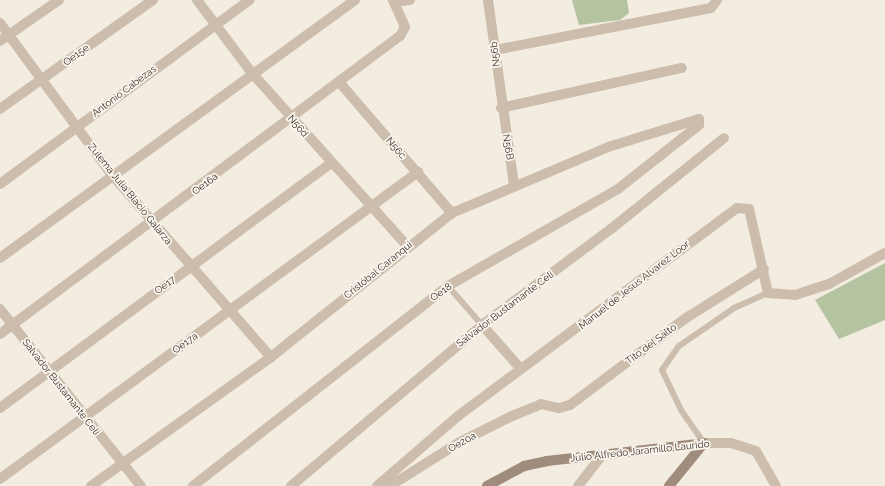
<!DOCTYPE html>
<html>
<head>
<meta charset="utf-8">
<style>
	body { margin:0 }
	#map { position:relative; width:885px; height:486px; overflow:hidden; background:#f3ece0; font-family:Raleway,sans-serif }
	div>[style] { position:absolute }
	.green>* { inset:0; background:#b4c3a0 }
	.lane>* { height:6px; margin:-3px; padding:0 3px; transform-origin:3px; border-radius:3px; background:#ccbdac }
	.street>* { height:10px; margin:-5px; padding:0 5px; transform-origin:5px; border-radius:5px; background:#ccbdac }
	.secondary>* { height:10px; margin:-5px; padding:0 5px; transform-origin:5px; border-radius:5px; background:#a08c7d }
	span { translate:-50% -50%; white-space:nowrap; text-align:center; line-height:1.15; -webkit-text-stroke:3.5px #faf5ed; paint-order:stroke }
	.street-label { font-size:10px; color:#3a312b }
</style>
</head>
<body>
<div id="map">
	<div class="green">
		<i style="clip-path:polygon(572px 0,627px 0,629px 13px,620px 20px,579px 25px)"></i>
		<i style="clip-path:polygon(885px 263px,885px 320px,839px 339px,815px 300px)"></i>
	</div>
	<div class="lane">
		<i style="left:448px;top:286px;width:52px;rotate:48.9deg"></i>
		<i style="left:704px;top:443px;width:40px;rotate:-124.9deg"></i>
		<i style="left:681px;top:410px;width:44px;rotate:-115.4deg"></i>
		<i style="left:662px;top:370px;width:29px;rotate:-55deg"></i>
		<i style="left:679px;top:346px;width:67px;rotate:-34.6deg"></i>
		<i style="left:734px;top:308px;width:37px;rotate:-24deg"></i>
	</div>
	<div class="street">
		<i style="left:197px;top:0;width:91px;rotate:53deg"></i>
		<i style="left:252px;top:73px;width:232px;rotate:48.1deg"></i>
		<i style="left:488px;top:0;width:188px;rotate:82deg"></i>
		<i style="left:394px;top:2px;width:16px;rotate:-7deg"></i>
		<i style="left:0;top:23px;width:189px;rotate:53.6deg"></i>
		<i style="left:112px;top:175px;width:242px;rotate:48.9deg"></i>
		<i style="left:0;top:41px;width:72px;rotate:-34.8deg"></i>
		<i style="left:495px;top:50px;width:220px;rotate:-11deg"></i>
		<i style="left:711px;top:8px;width:10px;rotate:-53deg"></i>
		<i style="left:340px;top:83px;width:172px;rotate:49.3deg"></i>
		<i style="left:501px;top:108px;width:185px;rotate:-12.5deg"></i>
		<i style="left:0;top:109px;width:188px;rotate:-35.5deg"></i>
		<i style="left:0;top:184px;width:310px;rotate:-36.4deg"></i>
		<i style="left:0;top:258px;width:439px;rotate:-36deg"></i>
		<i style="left:0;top:309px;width:226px;rotate:51.5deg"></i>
		<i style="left:482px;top:325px;width:57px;rotate:48.5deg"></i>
		<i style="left:0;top:334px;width:499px;rotate:-36.7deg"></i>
		<i style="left:400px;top:36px;width:10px;rotate:-61deg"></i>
		<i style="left:405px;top:27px;width:30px;rotate:-114deg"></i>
		<i style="left:0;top:408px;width:412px;rotate:-36.5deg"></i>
		<i style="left:704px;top:443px;width:27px"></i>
		<i style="left:731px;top:443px;width:26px;rotate:18deg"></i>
		<i style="left:756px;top:451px;width:40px;rotate:60.3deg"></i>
		<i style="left:0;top:479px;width:519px;rotate:-36.3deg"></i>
		<i style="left:91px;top:486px;width:221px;rotate:-35.6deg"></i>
		<i style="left:271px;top:357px;width:231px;rotate:-38.5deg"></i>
		<i style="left:452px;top:213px;width:169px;rotate:-22.9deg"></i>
		<i style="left:608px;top:147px;width:95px;rotate:-17.1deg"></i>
		<i style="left:699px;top:119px;width:6px;rotate:90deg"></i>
		<i style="left:699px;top:125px;width:103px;rotate:141.7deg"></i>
		<i style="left:618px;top:189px;width:196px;rotate:150.3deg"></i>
		<i style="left:448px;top:286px;width:324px;rotate:141.9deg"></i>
		<i style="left:291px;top:486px;width:250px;rotate:-40.1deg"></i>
		<i style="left:482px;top:325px;width:161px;rotate:-36.7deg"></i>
		<i style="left:611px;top:229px;width:145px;rotate:-38.8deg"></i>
		<i style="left:377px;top:486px;width:107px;rotate:-40.8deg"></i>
		<i style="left:458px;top:416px;width:348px;rotate:-36.7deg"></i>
		<i style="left:737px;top:208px;width:12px;rotate:5deg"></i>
		<i style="left:749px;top:209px;width:86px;rotate:77.3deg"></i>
		<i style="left:768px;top:293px;width:27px;rotate:4deg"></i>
		<i style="left:795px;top:295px;width:36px;rotate:-18deg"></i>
		<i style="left:829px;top:284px;width:64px;rotate:-29deg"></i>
		<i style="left:390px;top:486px;width:83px;rotate:-32.2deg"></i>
		<i style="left:460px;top:442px;width:58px;rotate:-26.6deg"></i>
		<i style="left:512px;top:416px;width:31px;rotate:-22deg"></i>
		<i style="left:541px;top:404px;width:18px;rotate:13deg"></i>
		<i style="left:559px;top:408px;width:11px;rotate:-15deg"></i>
		<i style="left:570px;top:405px;width:145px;rotate:-36.9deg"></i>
		<i style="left:686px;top:318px;width:92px;rotate:-32.1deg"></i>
		<i style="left:578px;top:486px;width:39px;rotate:-52deg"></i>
	</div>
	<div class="secondary">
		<i style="left:487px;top:486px;width:42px;rotate:-28.4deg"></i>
		<i style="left:524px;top:466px;width:24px;rotate:-12deg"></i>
		<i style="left:547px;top:461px;width:158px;rotate:-6.5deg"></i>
		<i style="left:669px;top:486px;width:55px;rotate:-50.9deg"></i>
	</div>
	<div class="street-label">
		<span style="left:495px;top:54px;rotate:-97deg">N56b</span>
		<span style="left:76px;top:55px;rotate:-36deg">Oe15e</span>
		<span style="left:124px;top:91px;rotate:-37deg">Antonio Cabezas</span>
		<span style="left:298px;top:126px;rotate:49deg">N56d</span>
		<span style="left:508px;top:147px;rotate:80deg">N56B</span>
		<span style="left:396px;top:148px;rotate:49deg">N56c</span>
		<span style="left:205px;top:184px;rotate:-37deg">Oe16a</span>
		<span style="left:130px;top:194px;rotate:51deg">Zulema Julia Blacio Galarza</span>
		<span style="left:378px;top:270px;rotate:-39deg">Cristóbal Caranqui</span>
		<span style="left:165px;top:285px;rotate:-37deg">Oe17</span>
		<span style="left:634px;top:285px;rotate:-38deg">Manuel de Jesus Alvarez Loor</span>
		<span style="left:441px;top:292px;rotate:-36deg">Oe18</span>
		<span style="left:505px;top:309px;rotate:-37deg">Salvador Bustamante Celi</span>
		<span style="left:185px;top:343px;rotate:-36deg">Oe17a</span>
		<span style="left:651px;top:344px;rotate:-37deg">Tito del Salto</span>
		<span style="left:61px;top:387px;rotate:52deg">Salvador Bustamante Celi</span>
		<span style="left:462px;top:442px;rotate:-29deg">Oe20a</span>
		<span style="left:640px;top:451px;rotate:-6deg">Julio Alfredo Jaramillo Laurido</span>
	</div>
</div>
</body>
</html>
